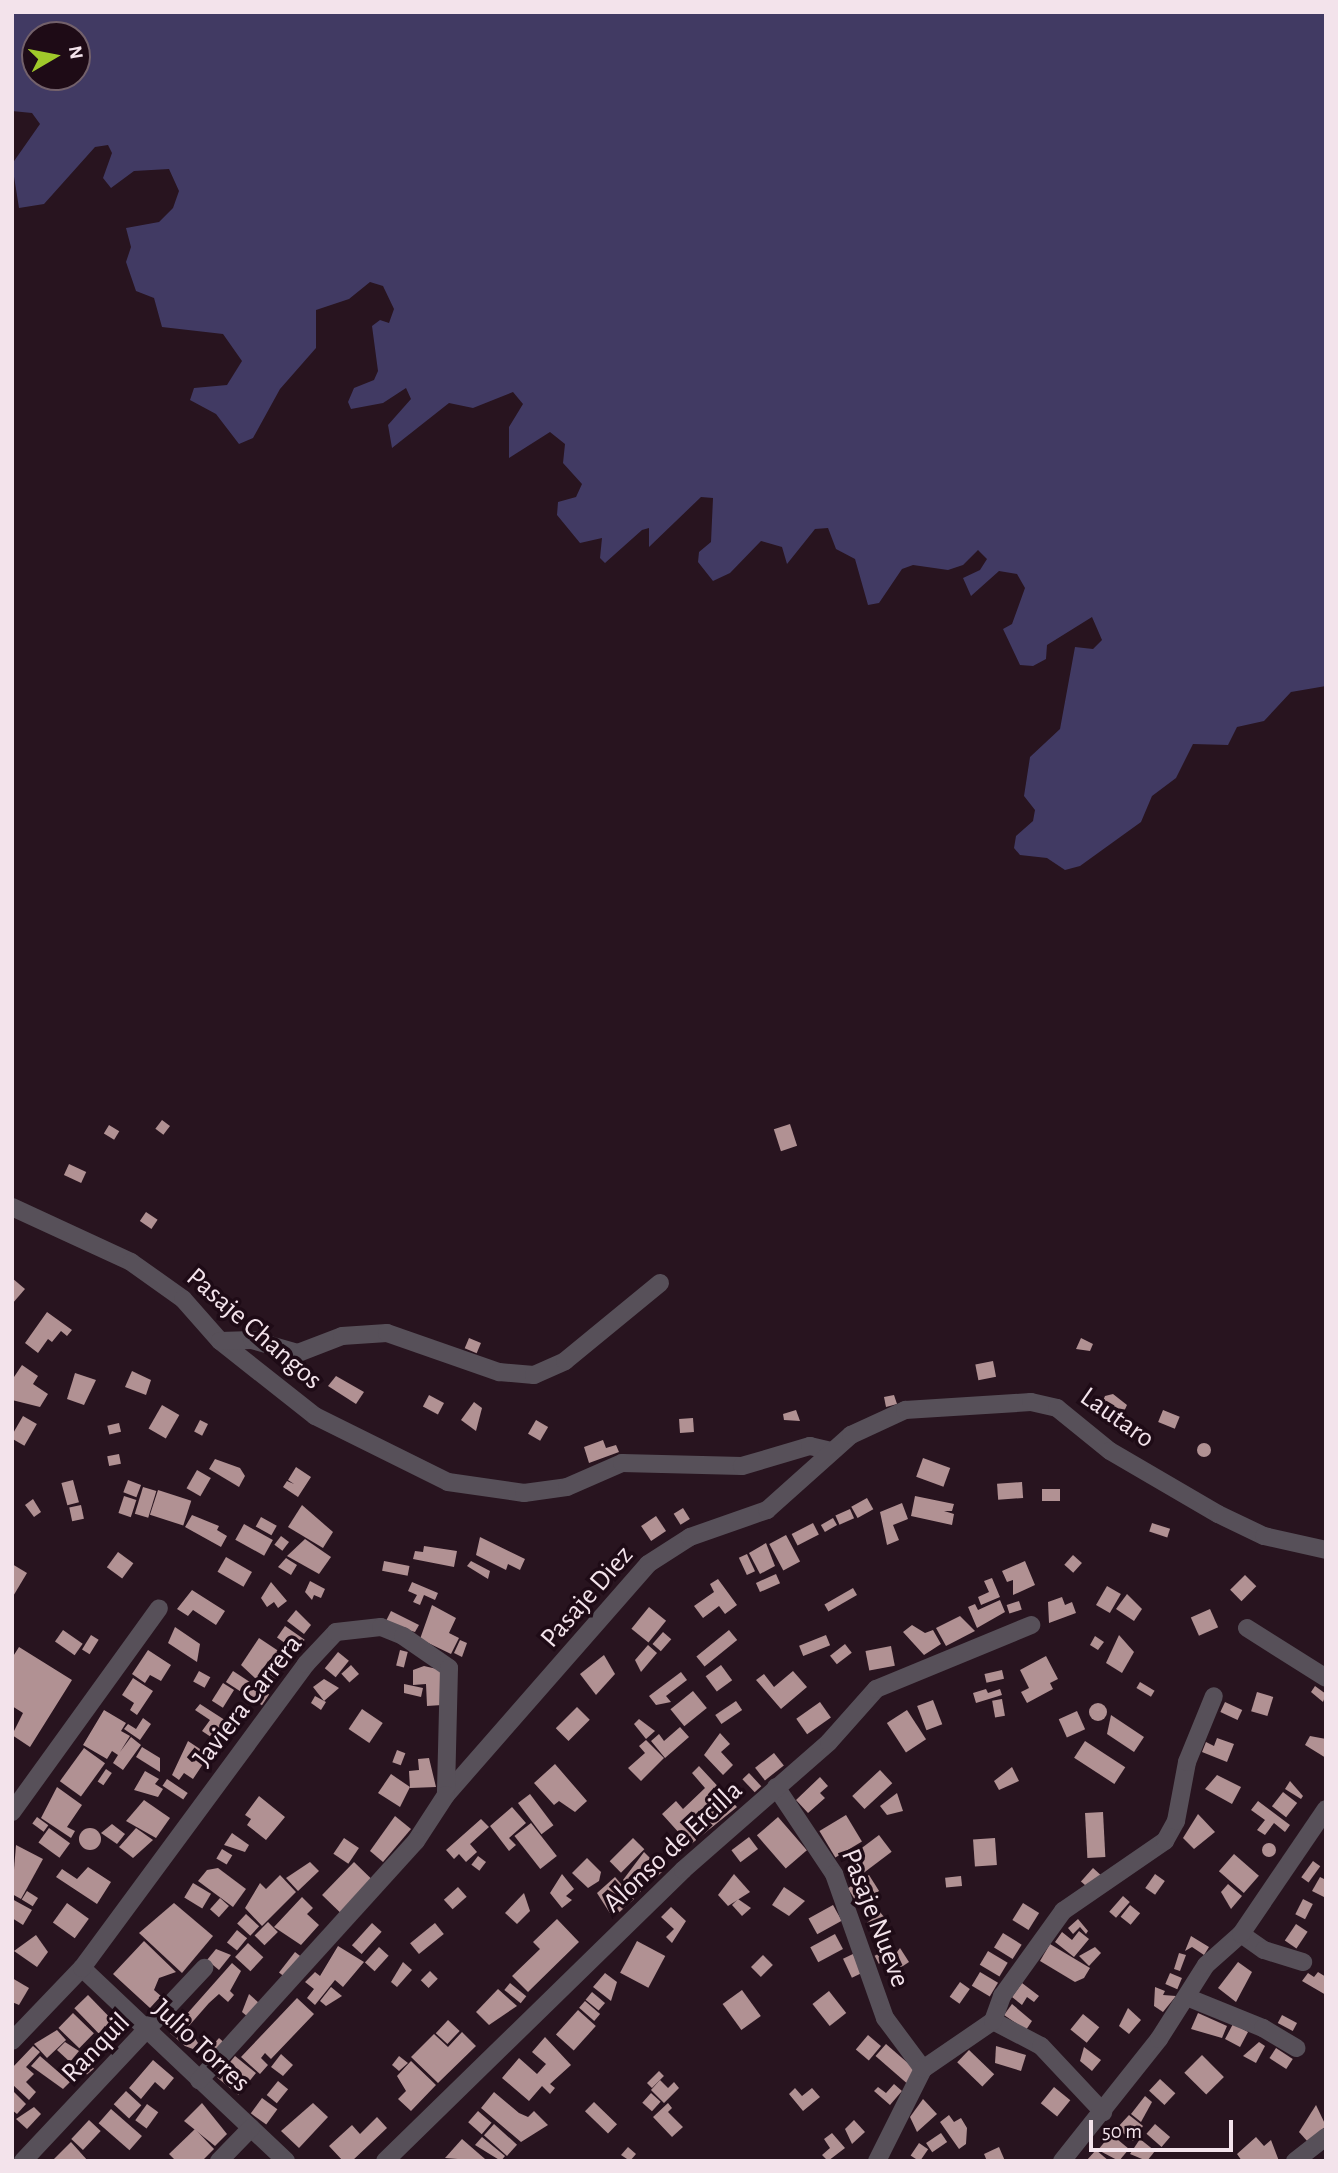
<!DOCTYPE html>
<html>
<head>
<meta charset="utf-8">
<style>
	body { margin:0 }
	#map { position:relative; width:1338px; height:2173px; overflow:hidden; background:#28141f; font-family:"Alegreya Sans",sans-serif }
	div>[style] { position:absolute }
	.water>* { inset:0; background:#413a63 }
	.building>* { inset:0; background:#b19193; transform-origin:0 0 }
	.round { border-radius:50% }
	.minor>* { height:18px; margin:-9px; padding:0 9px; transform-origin:9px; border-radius:9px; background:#575059 }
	span { translate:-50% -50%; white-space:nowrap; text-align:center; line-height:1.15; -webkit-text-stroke:7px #1e0b16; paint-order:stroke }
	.street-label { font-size:28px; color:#f3e3eb }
	.frame { position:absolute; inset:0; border:14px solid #f3e3eb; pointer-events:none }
	.north { position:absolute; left:21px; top:21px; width:70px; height:70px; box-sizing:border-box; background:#1e0b16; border:2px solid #73616b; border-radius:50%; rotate:80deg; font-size:19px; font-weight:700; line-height:28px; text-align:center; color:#f3e3eb }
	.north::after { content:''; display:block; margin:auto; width:24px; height:32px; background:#a0c92b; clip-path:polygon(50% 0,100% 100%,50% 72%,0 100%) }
	.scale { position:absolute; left:1089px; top:2120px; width:144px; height:32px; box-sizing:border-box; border:4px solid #f3e3eb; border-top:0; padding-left:9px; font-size:21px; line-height:24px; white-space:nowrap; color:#f3e3eb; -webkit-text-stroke:5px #1e0b16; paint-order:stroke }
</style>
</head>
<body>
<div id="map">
	<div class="water">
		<i style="clip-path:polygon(evenodd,12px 12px,1326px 12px,1326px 686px,1291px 692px,1264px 721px,1237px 727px,1228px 745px,1193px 744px,1176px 778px,1152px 796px,1141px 822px,1080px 866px,1065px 870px,1047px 858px,1020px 855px,1014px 848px,1016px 836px,1033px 821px,1035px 810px,1024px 796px,1030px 757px,1060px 729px,1075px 647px,1093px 649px,1102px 640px,1092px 617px,1047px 645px,1046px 659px,1033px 666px,1020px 665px,1003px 629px,1012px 624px,1025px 588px,1017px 574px,999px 571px,971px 596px,963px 578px,980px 570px,987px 559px,978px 550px,963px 565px,948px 570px,913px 565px,902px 569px,879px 603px,868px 605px,855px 559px,836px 549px,828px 528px,815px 529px,787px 564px,782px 547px,761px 541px,730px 573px,713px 581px,698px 562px,699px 552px,711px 542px,713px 498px,701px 497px,649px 547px,649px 528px,642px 530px,605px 563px,600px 558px,602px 538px,580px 543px,557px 515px,558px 502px,576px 497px,582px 484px,563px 463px,565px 444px,550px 432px,509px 458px,509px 427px,523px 404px,513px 392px,473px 408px,449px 403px,392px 448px,388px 425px,411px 399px,406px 388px,383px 403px,351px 409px,348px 402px,354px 388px,374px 380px,378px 371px,372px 326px,380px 320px,389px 323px,394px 309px,383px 286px,370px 282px,349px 299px,316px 310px,316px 348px,280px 389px,253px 438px,239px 444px,216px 414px,190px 400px,194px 388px,227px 385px,242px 361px,223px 334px,162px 327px,154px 298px,136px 291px,126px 262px,131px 247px,126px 228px,159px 222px,173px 208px,179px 191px,169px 169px,134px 171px,111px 188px,103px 178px,112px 153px,108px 145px,95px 147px,44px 204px,19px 208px,12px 164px,40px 124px,32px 113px,12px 111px,12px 12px,35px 35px,77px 35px,77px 77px,35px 77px,35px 35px)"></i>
	</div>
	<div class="building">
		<i style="left:162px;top:1120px;width:10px;height:11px;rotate:37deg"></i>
		<i style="left:790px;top:1124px;width:23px;height:17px;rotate:72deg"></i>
		<i style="left:109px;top:1125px;width:12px;height:10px;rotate:31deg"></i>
		<i style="left:69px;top:1164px;width:19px;height:12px;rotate:25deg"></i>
		<i style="left:146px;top:1212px;width:14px;height:11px;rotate:34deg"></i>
		<i style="clip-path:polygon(12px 1278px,25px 1289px,12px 1304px)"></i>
		<i style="clip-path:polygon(47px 1312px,72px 1330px,67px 1336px,61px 1331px,52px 1342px,48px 1339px,38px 1353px,25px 1343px)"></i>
		<i style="left:469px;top:1338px;width:13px;height:11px;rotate:23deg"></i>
		<i style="clip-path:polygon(1081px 1338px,1093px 1344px,1090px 1351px,1076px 1349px)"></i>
		<i style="left:993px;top:1361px;width:16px;height:18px;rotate:79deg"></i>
		<i style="clip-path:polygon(22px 1365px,38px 1376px,33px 1384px,48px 1394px,40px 1407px,12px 1400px,12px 1380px)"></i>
		<i style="clip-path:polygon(132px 1371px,151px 1380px,146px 1395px,125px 1387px)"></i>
		<i style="clip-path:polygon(75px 1373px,96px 1380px,84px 1405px,67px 1399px)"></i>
		<i style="clip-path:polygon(336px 1376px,364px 1392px,356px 1404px,328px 1386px)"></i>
		<i style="clip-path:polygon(1113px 1394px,1127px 1405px,1120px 1420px,1105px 1408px,1103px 1414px,1098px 1412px,1105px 1396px)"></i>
		<i style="left:429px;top:1395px;width:17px;height:13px;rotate:28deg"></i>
		<i style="clip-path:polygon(894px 1395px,897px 1404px,886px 1407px,884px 1397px)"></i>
		<i style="clip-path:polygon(474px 1402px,482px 1408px,476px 1431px,461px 1420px)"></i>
		<i style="left:162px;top:1405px;width:20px;height:27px;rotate:30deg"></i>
		<i style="clip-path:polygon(796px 1410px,800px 1421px,784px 1420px,783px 1414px)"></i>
		<i style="left:1163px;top:1410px;width:18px;height:13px;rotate:22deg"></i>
		<i style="left:23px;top:1416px;width:16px;height:25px;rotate:30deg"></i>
		<i style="left:693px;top:1418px;width:14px;height:14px;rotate:86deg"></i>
		<i style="left:200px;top:1420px;width:9px;height:13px;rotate:27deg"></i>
		<i style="left:536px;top:1420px;width:14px;height:16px;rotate:30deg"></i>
		<i style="left:119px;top:1423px;width:9px;height:12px;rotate:77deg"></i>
		<i style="clip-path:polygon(603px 1440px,606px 1448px,616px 1445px,619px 1452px,589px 1463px,584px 1447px)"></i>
		<i class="round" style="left:1197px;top:1443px;width:14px;height:14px"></i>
		<i style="left:119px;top:1454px;width:10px;height:12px;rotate:79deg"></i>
		<i style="left:923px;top:1458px;width:29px;height:20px;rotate:20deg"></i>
		<i style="clip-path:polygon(215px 1459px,240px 1468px,245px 1476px,239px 1487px,209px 1469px)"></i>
		<i style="clip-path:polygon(296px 1467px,311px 1477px,298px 1497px,283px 1487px,287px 1481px,294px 1484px,288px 1480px)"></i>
		<i style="left:197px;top:1470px;width:16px;height:21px;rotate:30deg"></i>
		<i style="left:73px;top:1480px;width:23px;height:12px;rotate:75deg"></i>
		<i style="left:128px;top:1480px;width:14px;height:13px;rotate:21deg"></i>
		<i style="left:1022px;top:1482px;width:16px;height:25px;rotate:86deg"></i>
		<i style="left:143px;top:1487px;width:14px;height:28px;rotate:17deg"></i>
		<i style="left:1042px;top:1489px;width:18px;height:12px"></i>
		<i style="left:158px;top:1490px;width:35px;height:26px;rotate:18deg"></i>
		<i style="left:124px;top:1496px;width:13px;height:18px;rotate:18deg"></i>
		<i style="clip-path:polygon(915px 1496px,954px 1504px,952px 1511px,944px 1511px,954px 1514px,952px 1525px,911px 1516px)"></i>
		<i style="left:867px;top:1498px;width:13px;height:18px;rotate:61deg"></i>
		<i style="clip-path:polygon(33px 1499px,41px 1512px,34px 1517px,25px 1505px)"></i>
		<i style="clip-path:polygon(902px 1503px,908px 1519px,893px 1525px,899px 1540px,887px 1545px,880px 1512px)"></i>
		<i style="left:81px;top:1505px;width:14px;height:12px;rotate:78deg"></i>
		<i style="clip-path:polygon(302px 1505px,333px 1532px,323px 1548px,288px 1527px)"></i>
		<i style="left:683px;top:1508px;width:13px;height:11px;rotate:58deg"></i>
		<i style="left:850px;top:1509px;width:10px;height:16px;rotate:66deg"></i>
		<i style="clip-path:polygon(192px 1515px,219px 1526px,217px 1530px,227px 1536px,221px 1547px,185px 1527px)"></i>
		<i style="left:656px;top:1516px;width:18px;height:18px;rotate:56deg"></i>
		<i style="left:261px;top:1517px;width:18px;height:11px;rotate:29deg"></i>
		<i style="left:833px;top:1518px;width:8px;height:14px;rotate:60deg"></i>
		<i style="left:813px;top:1523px;width:13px;height:24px;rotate:63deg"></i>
		<i style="left:1152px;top:1523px;width:19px;height:9px;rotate:18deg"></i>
		<i style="left:244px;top:1524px;width:33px;height:18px;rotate:29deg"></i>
		<i style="left:786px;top:1535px;width:30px;height:19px;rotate:62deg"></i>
		<i style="left:281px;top:1536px;width:10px;height:11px;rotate:37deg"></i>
		<i style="clip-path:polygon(480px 1537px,525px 1559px,520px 1570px,508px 1564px,506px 1570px,476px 1555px)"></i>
		<i style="clip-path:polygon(305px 1539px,331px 1557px,319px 1574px,287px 1556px)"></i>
		<i style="clip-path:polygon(766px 1543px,775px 1566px,760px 1574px,749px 1553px)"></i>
		<i style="clip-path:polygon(424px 1546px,457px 1551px,454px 1567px,413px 1559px,415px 1551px,423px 1552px)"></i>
		<i style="left:118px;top:1552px;width:19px;height:19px;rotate:36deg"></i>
		<i style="left:747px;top:1554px;width:19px;height:9px;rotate:65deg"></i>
		<i style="left:1073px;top:1555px;width:12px;height:13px;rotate:42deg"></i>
		<i style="left:226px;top:1557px;width:30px;height:17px;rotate:30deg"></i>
		<i style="clip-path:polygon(286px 1558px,297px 1565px,291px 1575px,278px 1567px)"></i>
		<i style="left:384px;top:1561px;width:26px;height:10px;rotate:11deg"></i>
		<i style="clip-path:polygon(471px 1561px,490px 1571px,488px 1579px,467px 1566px)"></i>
		<i style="clip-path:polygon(1025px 1561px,1035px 1585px,1013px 1595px,1013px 1580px,1007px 1582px,1002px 1571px)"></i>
		<i style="clip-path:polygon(12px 1564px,27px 1573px,12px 1598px)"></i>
		<i style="left:776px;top:1574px;width:10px;height:22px;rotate:66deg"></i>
		<i style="left:1245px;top:1575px;width:16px;height:21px;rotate:45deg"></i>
		<i style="clip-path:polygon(992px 1578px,1000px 1597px,981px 1605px,978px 1597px,989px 1592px,984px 1581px)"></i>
		<i style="clip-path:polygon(718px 1579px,737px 1605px,725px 1614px,719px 1606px,703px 1618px,694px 1606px,714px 1592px,710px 1584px)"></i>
		<i style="clip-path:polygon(310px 1581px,325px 1589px,321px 1598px,314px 1595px,312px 1600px,305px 1592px)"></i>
		<i style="clip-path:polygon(271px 1582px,287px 1601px,278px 1608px,274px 1602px,267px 1607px,261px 1598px)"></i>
		<i style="clip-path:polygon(412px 1582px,438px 1593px,435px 1600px,424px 1595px,420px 1605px,413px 1602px,417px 1595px,408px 1591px)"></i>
		<i style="left:1107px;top:1586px;width:16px;height:22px;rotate:30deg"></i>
		<i style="left:853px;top:1588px;width:8px;height:33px;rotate:60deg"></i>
		<i style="clip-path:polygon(192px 1590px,225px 1611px,216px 1625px,193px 1610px,188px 1616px,177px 1609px)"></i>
		<i style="clip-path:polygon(1127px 1594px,1142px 1609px,1134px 1621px,1116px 1609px)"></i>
		<i style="clip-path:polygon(1062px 1597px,1065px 1605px,1072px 1602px,1076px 1613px,1049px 1623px,1048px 1602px)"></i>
		<i style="clip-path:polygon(1000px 1600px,1005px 1612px,977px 1628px,968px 1607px,975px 1604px,978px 1610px)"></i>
		<i style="left:1019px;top:1601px;width:9px;height:13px;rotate:72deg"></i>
		<i style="clip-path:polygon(432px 1605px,456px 1618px,449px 1633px,459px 1638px,451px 1654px,420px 1639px)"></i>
		<i style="left:649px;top:1607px;width:22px;height:28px;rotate:39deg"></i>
		<i style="left:1210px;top:1609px;width:20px;height:21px;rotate:66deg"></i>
		<i style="clip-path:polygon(296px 1610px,311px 1625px,304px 1634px,287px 1621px)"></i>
		<i style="clip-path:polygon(391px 1611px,419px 1625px,415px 1632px,385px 1623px)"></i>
		<i style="clip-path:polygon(960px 1616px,975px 1631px,946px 1646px,936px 1628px)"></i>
		<i style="clip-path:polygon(912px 1625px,925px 1633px,933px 1630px,941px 1644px,924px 1655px,903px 1632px)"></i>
		<i style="left:285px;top:1626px;width:24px;height:14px;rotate:35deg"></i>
		<i style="clip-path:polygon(175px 1627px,200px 1644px,197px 1662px,168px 1643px)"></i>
		<i style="left:63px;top:1630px;width:24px;height:14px;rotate:35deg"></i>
		<i style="left:729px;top:1630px;width:13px;height:42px;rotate:51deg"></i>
		<i style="left:663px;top:1632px;width:11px;height:16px;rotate:41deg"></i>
		<i style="left:91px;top:1635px;width:9px;height:17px;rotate:32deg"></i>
		<i style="left:826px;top:1635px;width:11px;height:29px;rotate:68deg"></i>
		<i style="clip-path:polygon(1119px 1635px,1134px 1652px,1122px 1673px,1106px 1663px)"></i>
		<i style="clip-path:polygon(1095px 1636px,1104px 1642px,1098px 1650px,1090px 1645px)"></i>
		<i style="clip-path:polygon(259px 1638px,289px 1658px,268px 1690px,241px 1665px)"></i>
		<i style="clip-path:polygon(460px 1640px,467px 1643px,462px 1657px,454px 1653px)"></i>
		<i style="left:845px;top:1644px;width:11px;height:19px;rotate:52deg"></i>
		<i style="clip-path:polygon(648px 1645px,657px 1653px,641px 1672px,635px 1660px)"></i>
		<i style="left:891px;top:1646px;width:20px;height:26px;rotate:79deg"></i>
		<i style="clip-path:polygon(19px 1647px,72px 1680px,30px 1747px,12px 1735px,23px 1713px,12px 1706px,12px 1658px)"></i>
		<i style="clip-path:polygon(148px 1650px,171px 1665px,161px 1681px,150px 1675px,145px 1683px,132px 1674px)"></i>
		<i style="left:400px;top:1650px;width:8px;height:16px;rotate:14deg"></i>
		<i style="left:338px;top:1652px;width:14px;height:21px;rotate:39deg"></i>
		<i style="clip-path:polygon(604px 1655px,615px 1674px,596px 1695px,580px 1674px)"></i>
		<i style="clip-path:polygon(1046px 1656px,1058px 1679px,1050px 1683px,1053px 1689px,1027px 1703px,1021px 1692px,1029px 1688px,1020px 1670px)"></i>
		<i style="left:351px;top:1665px;width:12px;height:13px;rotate:48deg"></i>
		<i style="left:721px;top:1665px;width:19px;height:19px;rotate:54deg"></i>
		<i style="clip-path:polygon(424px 1666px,441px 1670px,442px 1705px,427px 1706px,426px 1684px,413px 1685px,413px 1670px)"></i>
		<i style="left:1002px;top:1670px;width:9px;height:18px;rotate:77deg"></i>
		<i style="left:199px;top:1671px;width:13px;height:12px;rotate:29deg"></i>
		<i style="left:233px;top:1671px;width:43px;height:13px;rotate:33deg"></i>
		<i style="clip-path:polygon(793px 1671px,807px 1687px,781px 1709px,756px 1680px,764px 1674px,774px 1687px)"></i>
		<i style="clip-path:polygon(681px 1672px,687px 1680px,666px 1696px,671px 1702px,656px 1705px,649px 1696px)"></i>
		<i style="clip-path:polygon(133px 1678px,153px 1691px,137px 1715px,130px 1710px,134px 1703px,122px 1695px)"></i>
		<i style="clip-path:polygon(324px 1679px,339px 1688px,324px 1701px,313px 1687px)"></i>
		<i style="left:1140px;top:1682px;width:17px;height:7px;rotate:31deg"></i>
		<i style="left:223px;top:1683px;width:13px;height:21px;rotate:32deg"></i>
		<i style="clip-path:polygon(404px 1684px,423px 1688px,421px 1697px,404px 1693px)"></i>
		<i style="clip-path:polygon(1315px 1686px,1326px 1694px,1323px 1702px,1311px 1692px)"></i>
		<i style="clip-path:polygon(986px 1689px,988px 1693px,1000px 1689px,1002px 1695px,976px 1703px,973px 1693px)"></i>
		<i style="left:693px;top:1691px;width:22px;height:29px;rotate:51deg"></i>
		<i style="left:1257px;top:1692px;width:17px;height:20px;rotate:17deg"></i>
		<i style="clip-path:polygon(315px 1696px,326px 1702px,321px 1710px,311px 1703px)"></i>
		<i style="left:1002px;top:1699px;width:17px;height:10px;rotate:80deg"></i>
		<i style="left:933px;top:1700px;width:26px;height:17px;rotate:69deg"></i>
		<i style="left:736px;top:1701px;width:11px;height:25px;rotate:56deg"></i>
		<i style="left:820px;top:1702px;width:19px;height:29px;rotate:55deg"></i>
		<i style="left:1225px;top:1702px;width:19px;height:11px;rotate:25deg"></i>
		<i class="round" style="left:1089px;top:1703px;width:18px;height:18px"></i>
		<i style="clip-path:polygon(200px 1704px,231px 1724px,223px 1745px,202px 1731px,210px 1720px,195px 1710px)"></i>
		<i style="left:577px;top:1707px;width:18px;height:30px;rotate:45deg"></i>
		<i style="left:362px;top:1709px;width:25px;height:24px;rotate:34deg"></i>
		<i style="clip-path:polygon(104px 1710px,126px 1723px,121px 1731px,130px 1736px,120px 1752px,131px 1737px,141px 1745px,123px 1770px,113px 1763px,118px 1755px,112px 1751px,107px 1759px,83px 1745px)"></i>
		<i style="left:907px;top:1710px;width:35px;height:24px;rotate:57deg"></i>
		<i style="left:1077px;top:1711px;width:20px;height:20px;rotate:66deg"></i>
		<i style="clip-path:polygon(1111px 1715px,1144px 1737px,1134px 1752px,1107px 1734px)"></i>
		<i style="clip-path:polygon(143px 1718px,151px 1724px,140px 1740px,124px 1729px,128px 1724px,136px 1729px)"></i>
		<i style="clip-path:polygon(639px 1719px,655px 1731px,646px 1739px,634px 1724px)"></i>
		<i style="clip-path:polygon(680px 1727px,689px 1737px,665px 1758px,651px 1741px,659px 1734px,664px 1741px)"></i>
		<i style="clip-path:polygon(720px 1733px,730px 1744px,721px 1752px,733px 1765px,723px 1775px,704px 1755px)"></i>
		<i style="clip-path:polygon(1310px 1736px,1326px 1739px,1326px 1758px,1305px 1745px)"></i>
		<i style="clip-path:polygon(1217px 1738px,1234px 1744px,1227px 1762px,1202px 1752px,1206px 1742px,1214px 1746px)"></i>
		<i style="clip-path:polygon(646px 1740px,664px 1758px,641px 1781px,628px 1768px,645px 1753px,639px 1746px)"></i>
		<i style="clip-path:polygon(188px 1741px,209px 1755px,193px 1779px,184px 1773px,179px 1780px,172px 1775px)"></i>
		<i style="left:1085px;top:1741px;width:48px;height:20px;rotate:33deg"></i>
		<i style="clip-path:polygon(142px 1747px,160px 1758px,160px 1772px,136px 1757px)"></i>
		<i style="left:84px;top:1748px;width:26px;height:41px;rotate:36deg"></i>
		<i style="left:397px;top:1750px;width:9px;height:13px;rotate:21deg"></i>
		<i style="left:774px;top:1753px;width:16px;height:24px;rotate:52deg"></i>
		<i style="clip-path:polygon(429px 1758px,436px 1787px,410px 1788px,409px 1771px,419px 1770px,418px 1759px)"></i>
		<i style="clip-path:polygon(555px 1764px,587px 1801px,575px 1812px,559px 1801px,554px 1805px,534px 1783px)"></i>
		<i style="clip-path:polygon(699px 1766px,737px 1807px,690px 1845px,662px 1814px,676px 1801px,683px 1809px,705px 1788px,692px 1773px)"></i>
		<i style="clip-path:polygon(1012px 1767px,1019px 1781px,999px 1790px,994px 1781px)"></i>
		<i style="left:106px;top:1769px;width:7px;height:15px;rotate:34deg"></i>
		<i style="left:880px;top:1770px;width:18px;height:38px;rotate:47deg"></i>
		<i style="clip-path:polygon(145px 1771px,159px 1779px,155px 1784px,163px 1789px,158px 1797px,134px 1790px)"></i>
		<i style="left:749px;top:1773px;width:18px;height:9px;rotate:47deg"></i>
		<i style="clip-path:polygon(391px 1774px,410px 1787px,400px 1807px,378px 1793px)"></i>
		<i style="clip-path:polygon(1217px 1775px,1241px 1787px,1232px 1804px,1205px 1789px)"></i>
		<i style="clip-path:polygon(820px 1777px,828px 1786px,820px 1793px,825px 1798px,808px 1813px,796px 1800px)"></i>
		<i style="left:167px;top:1779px;width:25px;height:8px;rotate:34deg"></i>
		<i style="clip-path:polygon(1290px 1781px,1303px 1796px,1301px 1799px,1285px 1789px)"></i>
		<i style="clip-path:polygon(57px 1787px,82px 1805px,67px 1827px,75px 1831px,71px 1838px,41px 1818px)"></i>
		<i style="left:1283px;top:1792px;width:18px;height:18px;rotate:38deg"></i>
		<i style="clip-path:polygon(897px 1793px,903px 1811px,887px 1815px,880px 1806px)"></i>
		<i style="left:530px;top:1794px;width:39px;height:15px;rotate:53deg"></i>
		<i style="clip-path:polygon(259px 1796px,285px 1817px,266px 1840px,247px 1825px,251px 1819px,245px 1815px)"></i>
		<i style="clip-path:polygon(144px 1800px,170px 1818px,156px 1838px,126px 1821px)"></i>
		<i style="clip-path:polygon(1258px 1801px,1290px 1825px,1285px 1832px,1274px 1823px,1265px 1835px,1257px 1830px,1265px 1820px,1251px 1810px)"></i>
		<i style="clip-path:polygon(512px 1807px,526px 1823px,509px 1838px,516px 1845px,509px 1851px,490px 1826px)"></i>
		<i style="left:1103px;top:1812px;width:45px;height:18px;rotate:87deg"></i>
		<i style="clip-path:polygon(1198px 1814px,1215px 1832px,1194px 1849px,1183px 1838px)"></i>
		<i style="left:846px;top:1815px;width:31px;height:31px;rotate:59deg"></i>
		<i style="clip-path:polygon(395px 1816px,411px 1829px,383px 1862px,370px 1851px)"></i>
		<i style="left:37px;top:1817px;width:14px;height:8px;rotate:36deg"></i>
		<i style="left:778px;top:1817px;width:44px;height:28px;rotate:49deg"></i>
		<i style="clip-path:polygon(481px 1819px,489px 1827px,470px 1844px,477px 1852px,466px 1862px,459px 1854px,454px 1859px,446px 1850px)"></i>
		<i style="left:531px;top:1823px;width:42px;height:21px;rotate:52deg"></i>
		<i style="clip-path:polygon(112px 1824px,125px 1834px,117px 1844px,101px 1833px)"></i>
		<i class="round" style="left:79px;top:1828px;width:22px;height:22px"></i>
		<i style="left:49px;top:1828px;width:26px;height:18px;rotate:36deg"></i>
		<i style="clip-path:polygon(136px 1828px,153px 1840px,133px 1858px,119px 1847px)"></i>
		<i style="clip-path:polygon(232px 1833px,249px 1845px,245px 1852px,224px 1845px)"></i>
		<i style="left:879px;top:1835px;width:21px;height:39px;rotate:53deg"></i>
		<i style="left:749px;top:1837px;width:15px;height:22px;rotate:53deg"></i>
		<i style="left:344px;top:1838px;width:18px;height:19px;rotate:34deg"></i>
		<i style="left:633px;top:1838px;width:16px;height:33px;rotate:45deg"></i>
		<i style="left:995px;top:1838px;width:27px;height:22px;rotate:86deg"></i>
		<i class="round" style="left:1262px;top:1843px;width:14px;height:14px"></i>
		<i style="clip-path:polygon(16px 1845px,43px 1859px,21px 1899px,12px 1894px)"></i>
		<i style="left:222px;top:1849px;width:12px;height:11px;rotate:31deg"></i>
		<i style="clip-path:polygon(644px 1852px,663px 1871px,637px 1895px,623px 1880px)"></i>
		<i style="left:1234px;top:1854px;width:33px;height:23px;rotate:41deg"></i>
		<i style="left:478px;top:1856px;width:10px;height:11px;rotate:37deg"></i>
		<i style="clip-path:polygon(587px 1858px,601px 1872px,599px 1881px,588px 1888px,572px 1873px)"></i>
		<i style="left:1313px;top:1861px;width:9px;height:20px;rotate:36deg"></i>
		<i style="clip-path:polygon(310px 1862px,319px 1871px,298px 1891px,286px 1878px)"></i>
		<i style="left:354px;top:1862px;width:28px;height:46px;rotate:44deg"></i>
		<i style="clip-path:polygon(88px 1867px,111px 1882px,97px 1904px,56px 1877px,62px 1869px,77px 1879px)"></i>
		<i style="clip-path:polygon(218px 1868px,246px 1889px,233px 1907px,198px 1881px,207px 1870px)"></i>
		<i style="left:1093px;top:1868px;width:13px;height:18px;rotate:42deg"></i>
		<i style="clip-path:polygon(562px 1874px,574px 1889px,566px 1896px,572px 1900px,562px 1908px,550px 1893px)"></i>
		<i style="clip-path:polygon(734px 1874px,750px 1892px,728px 1906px,718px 1895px)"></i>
		<i style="left:1155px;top:1874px;width:12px;height:17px;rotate:35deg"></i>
		<i style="clip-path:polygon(280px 1875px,296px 1892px,262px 1926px,245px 1908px,260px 1883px,266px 1889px)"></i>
		<i style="left:869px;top:1875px;width:19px;height:25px;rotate:58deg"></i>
		<i style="left:961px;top:1876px;width:10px;height:16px;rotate:84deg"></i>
		<i style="clip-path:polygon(615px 1877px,634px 1899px,613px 1918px,597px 1893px)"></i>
		<i style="clip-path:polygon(1320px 1877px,1326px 1880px,1326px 1898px,1312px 1891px)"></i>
		<i style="left:193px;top:1883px;width:21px;height:17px;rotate:31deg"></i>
		<i style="clip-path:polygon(1228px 1884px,1242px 1896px,1231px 1909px,1221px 1892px)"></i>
		<i style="left:458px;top:1887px;width:13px;height:19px;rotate:48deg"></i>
		<i style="clip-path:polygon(784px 1887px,805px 1901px,789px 1916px,772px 1905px)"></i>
		<i style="left:27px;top:1891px;width:13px;height:10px;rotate:32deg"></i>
		<i style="clip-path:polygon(524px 1893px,530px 1911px,517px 1924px,505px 1913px)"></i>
		<i style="left:1123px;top:1896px;width:9px;height:21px;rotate:41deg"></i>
		<i style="clip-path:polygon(302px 1897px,313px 1908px,307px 1914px,319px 1925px,301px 1945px,274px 1927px)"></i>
		<i style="left:220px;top:1898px;width:12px;height:15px;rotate:42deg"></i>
		<i style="clip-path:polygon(12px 1899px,32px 1910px,23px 1925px,12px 1918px)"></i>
		<i style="clip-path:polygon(738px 1899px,751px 1908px,742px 1916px,732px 1905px)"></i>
		<i style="left:1303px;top:1899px;width:11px;height:17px;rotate:27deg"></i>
		<i style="left:67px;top:1903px;width:27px;height:24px;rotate:36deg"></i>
		<i style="clip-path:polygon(174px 1903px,213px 1936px,182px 1973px,139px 1933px)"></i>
		<i style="left:1023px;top:1903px;width:19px;height:20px;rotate:32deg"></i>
		<i style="left:833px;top:1905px;width:18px;height:28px;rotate:61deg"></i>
		<i style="left:1130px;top:1905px;width:13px;height:15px;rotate:39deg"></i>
		<i style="clip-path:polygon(671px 1907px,686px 1921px,672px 1943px,666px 1937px,674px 1929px,661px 1917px)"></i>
		<i style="left:880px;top:1912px;width:8px;height:17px;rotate:50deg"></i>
		<i style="left:246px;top:1914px;width:18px;height:13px;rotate:43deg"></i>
		<i style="clip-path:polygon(557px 1919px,579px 1942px,528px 1992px,512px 1976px,540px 1949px,533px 1942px)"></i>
		<i style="clip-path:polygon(1078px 1919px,1088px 1931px,1086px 1934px,1080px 1927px,1073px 1934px,1068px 1928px)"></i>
		<i style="left:268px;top:1922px;width:14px;height:19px;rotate:45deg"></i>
		<i style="left:372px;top:1923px;width:13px;height:30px;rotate:42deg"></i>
		<i style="left:435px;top:1923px;width:14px;height:32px;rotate:51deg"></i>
		<i style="left:1296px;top:1924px;width:14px;height:20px;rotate:34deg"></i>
		<i style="left:237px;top:1930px;width:13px;height:16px;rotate:39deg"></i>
		<i style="clip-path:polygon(1079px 1931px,1089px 1939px,1074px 1957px,1055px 1942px,1062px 1932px,1072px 1940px)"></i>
		<i style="left:1003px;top:1933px;width:22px;height:17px;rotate:32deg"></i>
		<i style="left:835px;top:1934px;width:17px;height:28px;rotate:62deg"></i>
		<i style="clip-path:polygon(36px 1935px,48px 1952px,37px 1967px,14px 1951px)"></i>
		<i style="clip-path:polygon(1191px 1936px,1209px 1947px,1204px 1955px,1192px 1947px,1185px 1951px)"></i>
		<i style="clip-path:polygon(144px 1941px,176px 1972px,159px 1978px,154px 1990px,161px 1996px,150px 2008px,113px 1974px)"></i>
		<i style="left:637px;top:1941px;width:32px;height:36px;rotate:28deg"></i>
		<i style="left:248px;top:1943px;width:21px;height:19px;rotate:43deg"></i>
		<i style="clip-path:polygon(1050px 1944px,1090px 1968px,1084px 1978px,1075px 1982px,1040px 1961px)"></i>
		<i style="clip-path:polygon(338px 1946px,364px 1962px,343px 1987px,335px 1980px,315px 2005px,307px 1998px,314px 1989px,305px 1982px,315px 1972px,320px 1976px)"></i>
		<i style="left:379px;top:1947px;width:13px;height:21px;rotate:42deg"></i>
		<i style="clip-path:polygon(1095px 1947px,1101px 1953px,1089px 1966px,1079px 1956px)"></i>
		<i style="clip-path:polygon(900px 1948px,909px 1962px,891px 1974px,886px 1967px)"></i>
		<i style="clip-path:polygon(216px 1949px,231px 1955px,219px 1970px,207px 1960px)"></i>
		<i style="left:888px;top:1949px;width:9px;height:15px;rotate:63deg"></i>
		<i style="left:988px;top:1951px;width:23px;height:16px;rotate:31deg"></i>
		<i style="left:295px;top:1952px;width:11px;height:26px;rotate:38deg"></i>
		<i style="clip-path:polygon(1179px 1953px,1186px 1955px,1180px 1971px,1174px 1969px)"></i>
		<i style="left:853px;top:1954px;width:21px;height:11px;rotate:65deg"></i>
		<i style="left:763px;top:1955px;width:14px;height:17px;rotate:45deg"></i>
		<i style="clip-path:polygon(403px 1962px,412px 1970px,397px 1987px,391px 1982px)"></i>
		<i style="clip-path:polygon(1238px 1962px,1252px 1972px,1236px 2002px,1218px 1988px)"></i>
		<i style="clip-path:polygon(232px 1963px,241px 1971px,230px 1991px,234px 1995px,228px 2002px,219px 1994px,209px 2003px,188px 2027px,198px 2043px,193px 2049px,185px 2046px,170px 2033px)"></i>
		<i style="left:430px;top:1971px;width:11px;height:13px;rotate:45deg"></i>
		<i style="left:980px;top:1972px;width:21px;height:16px;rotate:31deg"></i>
		<i style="clip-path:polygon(1318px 1972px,1326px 1977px,1326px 1995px,1302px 1981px,1308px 1973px,1314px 1977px)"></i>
		<i style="clip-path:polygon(605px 1973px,617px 1982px,611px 2001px,593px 1987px)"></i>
		<i style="left:1170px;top:1973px;width:13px;height:12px;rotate:23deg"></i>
		<i style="clip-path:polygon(12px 1978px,29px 1988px,19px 2005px,12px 2002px)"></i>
		<i style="left:960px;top:1982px;width:12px;height:18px;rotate:35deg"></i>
		<i style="left:510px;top:1983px;width:21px;height:9px;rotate:39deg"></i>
		<i style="clip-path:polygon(1022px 1983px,1039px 1996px,1034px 2002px,1027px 1997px,1022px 2005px,1012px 1997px)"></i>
		<i style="clip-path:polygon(331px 1987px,342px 1996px,326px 2006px,320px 2001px)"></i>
		<i style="clip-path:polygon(1155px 1987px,1165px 1991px,1163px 1995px,1176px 1996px,1163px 2012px,1154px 2006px)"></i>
		<i style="clip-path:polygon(498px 1989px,517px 2006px,489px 2025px,476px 2012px)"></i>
		<i style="left:742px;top:1990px;width:32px;height:24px;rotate:54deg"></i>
		<i style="left:829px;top:1991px;width:28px;height:21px;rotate:52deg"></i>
		<i style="left:592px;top:1992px;width:17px;height:10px;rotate:40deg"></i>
		<i style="clip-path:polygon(249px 1994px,260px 2004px,248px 2017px,242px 2012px)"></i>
		<i style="left:88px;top:1995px;width:37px;height:19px;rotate:46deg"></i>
		<i style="clip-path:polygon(297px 1998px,314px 2014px,271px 2059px,265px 2053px,261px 2058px,268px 2065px,260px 2074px,241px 2057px)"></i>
		<i style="left:585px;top:2001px;width:20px;height:9px;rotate:41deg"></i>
		<i style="clip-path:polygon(1012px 2004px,1032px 2021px,1026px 2030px,1004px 2015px)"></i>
		<i style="clip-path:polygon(1128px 2008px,1141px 2020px,1129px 2034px,1119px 2026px)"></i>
		<i style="left:578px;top:2010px;width:24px;height:33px;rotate:42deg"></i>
		<i style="left:73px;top:2013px;width:29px;height:21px;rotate:44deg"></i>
		<i style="clip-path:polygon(1198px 2013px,1227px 2026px,1222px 2038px,1191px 2029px)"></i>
		<i style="left:1083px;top:2014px;width:21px;height:20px;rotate:39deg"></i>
		<i style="left:1282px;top:2015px;width:17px;height:9px;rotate:28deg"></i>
		<i style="left:448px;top:2020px;width:16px;height:18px;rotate:43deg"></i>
		<i style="left:1233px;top:2024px;width:17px;height:17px;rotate:28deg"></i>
		<i style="clip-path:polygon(57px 2030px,66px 2040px,47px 2058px,34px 2044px)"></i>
		<i style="clip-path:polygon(462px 2032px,476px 2046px,438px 2083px,411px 2057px,434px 2034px,448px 2047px)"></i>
		<i style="left:868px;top:2035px;width:17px;height:19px;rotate:40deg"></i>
		<i style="clip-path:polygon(545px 2037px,571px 2065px,550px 2084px,555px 2088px,550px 2094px,542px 2086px,529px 2101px,502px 2078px,519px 2058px,537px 2074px,546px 2064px,532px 2052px)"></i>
		<i style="left:219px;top:2038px;width:9px;height:28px;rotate:41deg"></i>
		<i style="clip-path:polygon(65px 2042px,79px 2051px,70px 2062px,57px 2050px)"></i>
		<i style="clip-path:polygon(1259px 2042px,1265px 2046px,1256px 2063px,1243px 2056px)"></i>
		<i style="left:886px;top:2044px;width:43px;height:16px;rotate:41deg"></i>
		<i style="clip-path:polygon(33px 2046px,40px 2052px,26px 2067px,34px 2074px,26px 2082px,36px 2092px,29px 2100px,12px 2084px,12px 2068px)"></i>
		<i style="clip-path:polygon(996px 2046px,1026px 2055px,1021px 2071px,995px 2063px)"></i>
		<i style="clip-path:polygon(1084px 2047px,1101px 2060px,1092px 2071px,1080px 2061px)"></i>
		<i style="left:1276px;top:2048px;width:20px;height:12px;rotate:33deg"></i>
		<i style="left:969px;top:2050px;width:35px;height:17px;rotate:44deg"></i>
		<i style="left:82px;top:2054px;width:19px;height:9px;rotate:51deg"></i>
		<i style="clip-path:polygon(281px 2054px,293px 2065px,283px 2076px,271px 2067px)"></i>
		<i style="left:1202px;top:2055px;width:31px;height:25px;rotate:45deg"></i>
		<i style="clip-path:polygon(40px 2056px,70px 2082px,63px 2089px,31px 2066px)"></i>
		<i style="left:235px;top:2056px;width:27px;height:28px;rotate:39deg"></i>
		<i style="clip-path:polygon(399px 2056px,408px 2063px,399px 2071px,392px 2065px)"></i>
		<i style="clip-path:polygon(153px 2060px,174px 2078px,164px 2090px,155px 2082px,141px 2099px,129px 2088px)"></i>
		<i style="clip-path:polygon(411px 2061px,436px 2085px,411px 2111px,398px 2099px,406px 2091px,397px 2076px)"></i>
		<i style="left:659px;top:2071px;width:7px;height:17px;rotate:45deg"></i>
		<i style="left:1160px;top:2079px;width:21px;height:16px;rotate:43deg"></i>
		<i style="clip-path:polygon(660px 2080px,668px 2088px,674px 2082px,679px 2088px,664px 2103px,651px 2090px)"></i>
		<i style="left:278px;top:2081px;width:13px;height:18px;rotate:39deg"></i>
		<i style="clip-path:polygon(894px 2084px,902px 2091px,890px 2105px,874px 2091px,878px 2087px,886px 2093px)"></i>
		<i style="left:1054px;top:2087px;width:21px;height:21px;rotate:39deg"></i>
		<i style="clip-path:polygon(795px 2088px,802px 2096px,812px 2088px,820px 2097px,803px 2111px,789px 2094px)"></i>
		<i style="left:126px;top:2091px;width:21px;height:18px;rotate:43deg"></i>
		<i style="clip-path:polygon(14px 2092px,26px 2104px,17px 2114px,12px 2110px)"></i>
		<i style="clip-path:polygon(494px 2092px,519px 2113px,528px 2117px,534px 2111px,548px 2125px,521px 2142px,481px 2108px)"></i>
		<i style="left:651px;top:2093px;width:13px;height:13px;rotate:42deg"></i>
		<i style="clip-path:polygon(1145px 2096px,1152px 2102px,1141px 2122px,1131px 2114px)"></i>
		<i style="left:262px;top:2098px;width:19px;height:19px;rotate:36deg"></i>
		<i style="clip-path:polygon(923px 2099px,937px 2114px,917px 2132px,910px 2117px)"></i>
		<i style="left:594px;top:2102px;width:32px;height:13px;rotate:44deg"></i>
		<i style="clip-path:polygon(202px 2103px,227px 2134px,215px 2146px,184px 2121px)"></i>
		<i style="clip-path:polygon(313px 2103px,328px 2117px,299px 2148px,281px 2131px)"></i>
		<i style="clip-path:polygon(668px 2103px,672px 2108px,668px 2112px,683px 2127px,672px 2137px,653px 2117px)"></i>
		<i style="left:147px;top:2104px;width:14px;height:20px;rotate:36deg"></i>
		<i style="clip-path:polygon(1316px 2105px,1326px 2126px,1308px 2142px,1299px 2132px)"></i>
		<i style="clip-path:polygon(34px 2107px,41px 2114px,27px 2129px,16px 2119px)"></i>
		<i style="left:111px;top:2109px;width:41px;height:19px;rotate:41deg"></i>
		<i style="left:478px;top:2111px;width:18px;height:15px;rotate:41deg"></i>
		<i style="clip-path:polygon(949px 2115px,954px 2122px,961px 2118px,967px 2128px,966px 2144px,959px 2149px,940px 2122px)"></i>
		<i style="clip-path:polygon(1129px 2115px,1143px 2126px,1133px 2141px,1117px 2128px)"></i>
		<i style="clip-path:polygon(377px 2117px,387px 2128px,352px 2161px,343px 2161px,329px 2146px,352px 2125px,360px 2134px)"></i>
		<i style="left:89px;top:2120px;width:16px;height:26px;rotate:43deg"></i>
		<i style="clip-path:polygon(854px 2120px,865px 2132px,852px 2144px,845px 2129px)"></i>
		<i style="left:494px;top:2124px;width:31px;height:15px;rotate:42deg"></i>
		<i style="left:1155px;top:2124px;width:20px;height:13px;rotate:41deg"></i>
		<i style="clip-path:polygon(195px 2129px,214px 2149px,202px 2161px,176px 2161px,169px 2154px)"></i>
		<i style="clip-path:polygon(832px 2133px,845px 2148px,828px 2161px,822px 2155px,830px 2148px,824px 2139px)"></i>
		<i style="left:941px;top:2133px;width:11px;height:18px;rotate:56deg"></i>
		<i style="clip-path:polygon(1111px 2134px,1129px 2149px,1119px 2161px,1098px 2150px)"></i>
		<i style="clip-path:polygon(482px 2137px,505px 2156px,501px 2161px,475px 2145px)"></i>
		<i style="clip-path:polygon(1256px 2137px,1264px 2146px,1271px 2140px,1279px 2161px,1242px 2161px,1237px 2154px)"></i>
		<i style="clip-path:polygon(462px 2139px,485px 2159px,483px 2161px,445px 2158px)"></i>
		<i style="clip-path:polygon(1140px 2139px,1155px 2151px,1147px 2161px,1130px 2154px)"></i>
		<i style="clip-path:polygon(71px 2142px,88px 2161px,52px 2161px)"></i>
		<i style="left:919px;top:2143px;width:11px;height:15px;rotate:34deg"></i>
		<i style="clip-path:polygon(628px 2147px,636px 2154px,630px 2161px,621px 2155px)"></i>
		<i style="clip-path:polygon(999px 2147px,1005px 2161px,987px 2161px,984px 2154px)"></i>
		<i style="clip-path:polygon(1096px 2150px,1109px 2161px,1086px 2161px)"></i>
	</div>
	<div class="minor">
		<i style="left:12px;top:1207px;width:131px;rotate:24.8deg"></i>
		<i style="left:131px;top:1262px;width:64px;rotate:35.4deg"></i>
		<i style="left:183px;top:1299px;width:56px;rotate:48.6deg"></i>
		<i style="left:220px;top:1341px;width:121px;rotate:38.3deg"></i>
		<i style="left:315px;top:1416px;width:148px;rotate:26.4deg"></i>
		<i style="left:448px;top:1482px;width:77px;rotate:8.2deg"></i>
		<i style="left:524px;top:1493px;width:43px;rotate:-7.9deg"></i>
		<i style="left:567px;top:1487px;width:60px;rotate:-23.6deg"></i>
		<i style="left:622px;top:1463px;width:120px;rotate:1.4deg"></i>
		<i style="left:742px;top:1466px;width:71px;rotate:-16.4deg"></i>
		<i style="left:810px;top:1446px;width:22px;rotate:13deg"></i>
		<i style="left:220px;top:1341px;width:32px;rotate:-2deg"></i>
		<i style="left:252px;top:1340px;width:48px;rotate:15.8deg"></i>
		<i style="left:298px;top:1353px;width:47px;rotate:-21.1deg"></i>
		<i style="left:342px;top:1336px;width:45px;rotate:-3.8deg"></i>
		<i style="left:387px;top:1333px;width:119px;rotate:19.2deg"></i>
		<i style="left:499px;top:1372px;width:35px;rotate:5deg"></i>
		<i style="left:534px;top:1375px;width:34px;rotate:-24deg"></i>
		<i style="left:565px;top:1361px;width:123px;rotate:-39.4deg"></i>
		<i style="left:1247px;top:1628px;width:93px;rotate:32.3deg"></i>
		<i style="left:776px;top:1787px;width:105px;rotate:56.3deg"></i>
		<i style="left:834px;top:1874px;width:153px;rotate:70.5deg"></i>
		<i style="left:885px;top:2018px;width:64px;rotate:53.3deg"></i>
		<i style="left:446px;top:1795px;width:307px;rotate:-48.8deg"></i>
		<i style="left:648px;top:1564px;width:50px;rotate:-32.7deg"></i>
		<i style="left:690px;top:1537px;width:82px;rotate:-19.3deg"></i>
		<i style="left:767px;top:1510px;width:113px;rotate:-41.8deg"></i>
		<i style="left:851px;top:1435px;width:60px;rotate:-24.8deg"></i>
		<i style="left:905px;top:1410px;width:126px;rotate:-3.6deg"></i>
		<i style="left:1031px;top:1402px;width:27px;rotate:13deg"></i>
		<i style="left:1057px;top:1408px;width:68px;rotate:39.1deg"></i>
		<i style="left:1110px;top:1451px;width:125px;rotate:30.3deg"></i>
		<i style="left:1218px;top:1514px;width:51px;rotate:25.6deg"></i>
		<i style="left:1264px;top:1536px;width:64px;rotate:12.7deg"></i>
		<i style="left:12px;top:1812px;width:251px;rotate:-54.2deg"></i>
		<i style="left:1241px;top:1934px;width:28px;rotate:35deg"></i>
		<i style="left:1264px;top:1950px;width:41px;rotate:17.1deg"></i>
		<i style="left:82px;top:1968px;width:281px;rotate:43.4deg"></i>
		<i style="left:1189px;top:1998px;width:80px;rotate:22.1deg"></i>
		<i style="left:1263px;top:2028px;width:39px;rotate:31deg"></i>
		<i style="left:993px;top:2021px;width:54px;rotate:27.5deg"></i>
		<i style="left:1041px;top:2046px;width:91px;rotate:46.8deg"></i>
		<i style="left:12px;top:2041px;width:101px;rotate:-46.2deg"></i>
		<i style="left:82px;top:1968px;width:378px;rotate:-53.6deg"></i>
		<i style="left:306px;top:1664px;width:44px;rotate:-46.8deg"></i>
		<i style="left:336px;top:1632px;width:45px;rotate:-6.3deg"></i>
		<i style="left:381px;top:1627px;width:24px;rotate:22deg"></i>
		<i style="left:403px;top:1636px;width:56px;rotate:34.8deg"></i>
		<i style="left:449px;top:1668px;width:127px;rotate:91.4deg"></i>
		<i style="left:446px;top:1795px;width:55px;rotate:123.1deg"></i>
		<i style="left:416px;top:1841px;width:323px;rotate:132.2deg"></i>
		<i style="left:23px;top:2161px;width:265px;rotate:-46.8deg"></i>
		<i style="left:219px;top:2161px;width:46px;rotate:-45.9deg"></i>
		<i style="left:385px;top:2161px;width:417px;rotate:-44.3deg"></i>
		<i style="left:683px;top:1870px;width:194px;rotate:-41.2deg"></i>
		<i style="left:829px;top:1742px;width:71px;rotate:-48.4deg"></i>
		<i style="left:876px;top:1689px;width:168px;rotate:-22.4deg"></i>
		<i style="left:877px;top:2161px;width:103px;rotate:-63.4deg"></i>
		<i style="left:923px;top:2069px;width:85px;rotate:-34.4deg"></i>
		<i style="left:993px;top:2021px;width:27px;rotate:-70deg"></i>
		<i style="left:1002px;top:1996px;width:105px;rotate:-54.3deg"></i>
		<i style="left:1063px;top:1911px;width:124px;rotate:-34.5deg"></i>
		<i style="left:1165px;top:1841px;width:23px;rotate:-61deg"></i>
		<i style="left:1176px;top:1821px;width:60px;rotate:-79.4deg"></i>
		<i style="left:1187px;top:1762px;width:71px;rotate:-67.8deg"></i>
		<i style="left:1062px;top:2161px;width:156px;rotate:-51.5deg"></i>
		<i style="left:1159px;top:2039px;width:88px;rotate:-57.6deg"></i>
		<i style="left:1206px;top:1965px;width:47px;rotate:-41.5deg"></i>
		<i style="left:1241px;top:1934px;width:151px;rotate:-55.8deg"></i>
		<i style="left:1295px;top:2161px;width:39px;rotate:-38deg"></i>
	</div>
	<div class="street-label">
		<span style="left:254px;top:1329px;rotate:41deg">Pasaje Changos</span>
		<span style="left:1117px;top:1418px;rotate:35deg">Lautaro</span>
		<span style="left:587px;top:1597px;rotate:-49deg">Pasaje Diez</span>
		<span style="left:248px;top:1701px;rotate:-52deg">Javiera Carrera</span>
		<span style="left:673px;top:1847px;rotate:-43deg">Alonso de Ercilla</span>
		<span style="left:875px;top:1918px;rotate:69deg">Pasaje Nueve</span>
		<span style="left:201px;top:2046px;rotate:43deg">Julio Torres</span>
		<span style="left:96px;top:2048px;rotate:-46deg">Ranquil</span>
	</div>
	<div class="frame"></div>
	<div class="north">N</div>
	<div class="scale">50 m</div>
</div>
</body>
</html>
